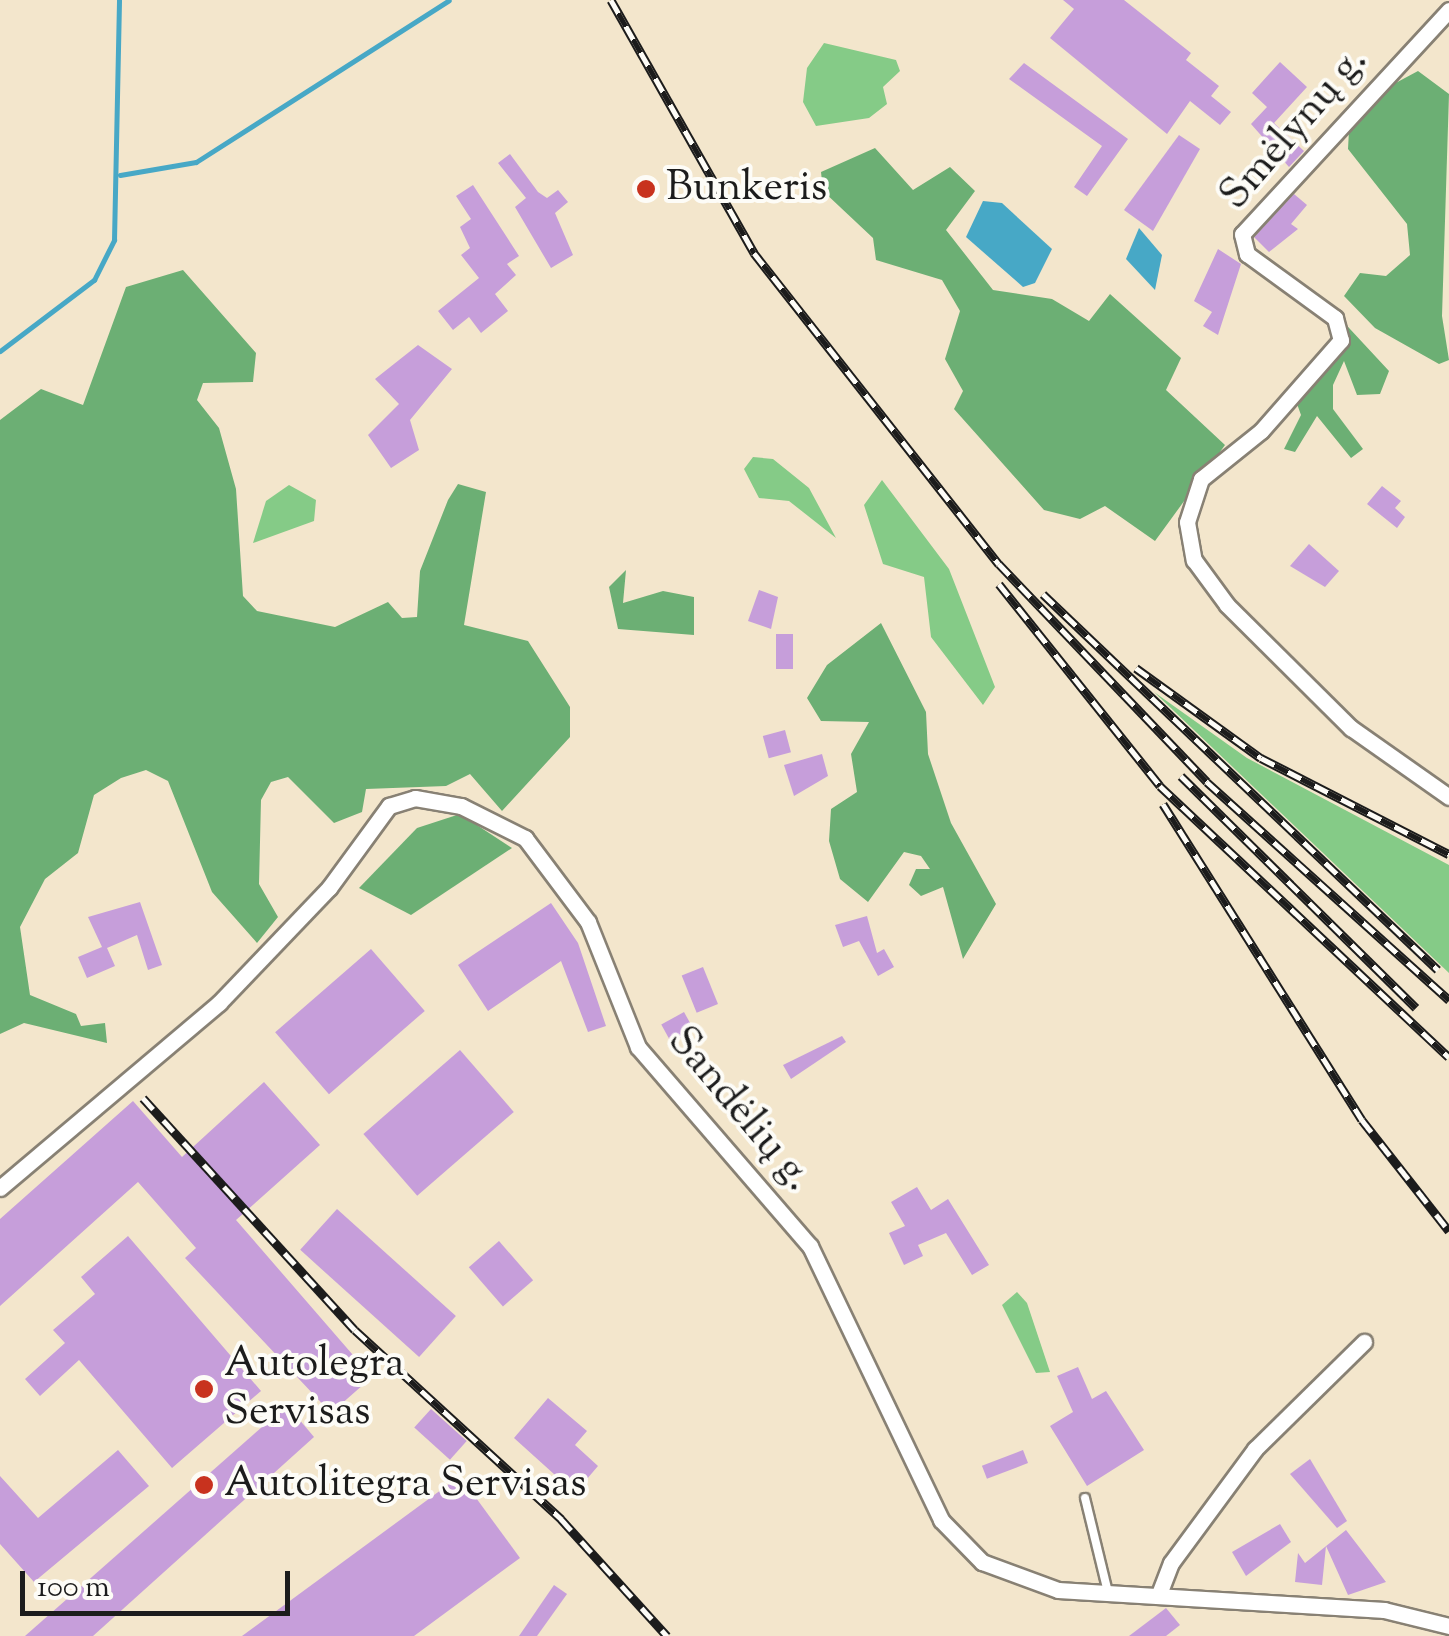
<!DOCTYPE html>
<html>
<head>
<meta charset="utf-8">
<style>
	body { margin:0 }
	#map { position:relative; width:1449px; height:1636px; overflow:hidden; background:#f3e6cc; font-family:"Sorts Mill Goudy",serif }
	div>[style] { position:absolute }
	.green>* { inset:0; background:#85cb87 }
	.forest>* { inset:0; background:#6caf74 }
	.water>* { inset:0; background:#47a8c6 }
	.stream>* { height:5px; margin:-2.5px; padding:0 2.5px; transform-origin:2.5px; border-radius:2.5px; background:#47a8c6 }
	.building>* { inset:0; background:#c69eda; transform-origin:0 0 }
	.roads { filter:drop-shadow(2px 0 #888174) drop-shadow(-2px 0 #888174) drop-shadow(0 2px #888174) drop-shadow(0 -2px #888174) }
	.service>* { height:8px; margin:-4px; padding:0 4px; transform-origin:4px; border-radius:4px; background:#fff }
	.minor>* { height:15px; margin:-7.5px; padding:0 7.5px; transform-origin:7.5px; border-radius:7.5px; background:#fff }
	.rail>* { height:9px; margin-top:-4.5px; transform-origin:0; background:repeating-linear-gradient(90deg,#fdfcf7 0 15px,#1c1c1c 0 30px); box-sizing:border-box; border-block:2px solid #1c1c1c }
	.dots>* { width:28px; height:28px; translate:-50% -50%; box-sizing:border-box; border:5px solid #fdfcf7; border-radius:50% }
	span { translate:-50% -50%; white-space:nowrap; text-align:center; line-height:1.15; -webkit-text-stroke:8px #fdfcf7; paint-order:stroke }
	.street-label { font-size:42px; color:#1c1c1c }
	.poi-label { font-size:42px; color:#1c1c1c }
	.left { translate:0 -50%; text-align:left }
	.scale { position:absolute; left:20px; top:1571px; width:270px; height:45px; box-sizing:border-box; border:5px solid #1c1c1c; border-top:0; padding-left:12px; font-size:30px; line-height:35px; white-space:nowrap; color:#1c1c1c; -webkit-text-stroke:8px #fdfcf7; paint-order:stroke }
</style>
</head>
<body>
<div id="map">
	<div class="green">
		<i style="clip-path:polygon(824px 43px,896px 60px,900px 71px,883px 87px,887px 104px,869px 118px,816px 126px,803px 102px,807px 68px)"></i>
		<i style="clip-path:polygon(753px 457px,773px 459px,809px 488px,836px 538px,789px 501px,759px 498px,744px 469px)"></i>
		<i style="clip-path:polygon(882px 480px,949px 569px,995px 687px,983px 705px,931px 637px,924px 577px,883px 564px,864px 505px)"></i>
		<i style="clip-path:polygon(289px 485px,316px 500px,314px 521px,253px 543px,266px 501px)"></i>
		<i style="clip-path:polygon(1154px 692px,1247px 758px,1449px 865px,1449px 973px)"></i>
		<i style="clip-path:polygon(1017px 1292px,1027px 1303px,1050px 1372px,1036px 1373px,1002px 1305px)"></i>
	</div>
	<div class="forest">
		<i style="clip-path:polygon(1418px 71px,1449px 94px,1442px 316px,1449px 360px,1439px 364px,1375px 328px,1344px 296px,1360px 273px,1386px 276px,1410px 255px,1407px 224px,1348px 149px,1349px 130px,1390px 86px)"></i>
		<i style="clip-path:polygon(875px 148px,913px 190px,950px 167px,975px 191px,946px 230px,993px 290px,1052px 299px,1089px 321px,1110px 294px,1181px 358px,1166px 390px,1225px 445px,1155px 541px,1105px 506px,1080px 519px,1044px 510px,954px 409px,963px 391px,945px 359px,960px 311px,942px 280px,876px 260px,873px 238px,823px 191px,821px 172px)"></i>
		<i style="clip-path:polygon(183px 270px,256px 353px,253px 382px,203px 383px,197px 400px,219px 428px,236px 489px,243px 596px,257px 611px,335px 627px,388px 602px,402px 618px,417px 617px,420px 571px,448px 500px,458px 484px,486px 492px,464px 625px,528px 641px,570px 707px,570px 737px,502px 811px,470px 774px,446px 786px,366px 789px,362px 812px,334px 823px,288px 777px,271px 782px,261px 800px,259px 884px,278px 917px,257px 943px,212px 892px,168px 781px,146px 770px,121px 778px,94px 795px,78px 853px,45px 879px,20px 927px,30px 995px,76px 1014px,81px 1026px,105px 1023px,107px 1043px,24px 1023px,0 1034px,0 420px,41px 389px,83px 405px,126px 287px)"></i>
		<i style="clip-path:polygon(1337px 315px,1389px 371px,1380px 394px,1357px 395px,1344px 361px,1333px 385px,1333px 409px,1363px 449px,1351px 458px,1317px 416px,1295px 452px,1284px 449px,1301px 415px,1292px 390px,1336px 334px)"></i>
		<i style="clip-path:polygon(626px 570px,623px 603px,663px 591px,694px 597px,694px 635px,618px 629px,609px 587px)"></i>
		<i style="clip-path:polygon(881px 623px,926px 712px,928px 754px,951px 823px,996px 904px,963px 959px,943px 887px,921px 896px,909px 885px,916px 869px,930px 869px,921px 856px,904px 852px,868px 902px,840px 879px,829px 841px,831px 809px,857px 792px,851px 754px,869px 722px,821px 721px,807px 698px,827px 665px)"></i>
		<i style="clip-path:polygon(460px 814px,512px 848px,411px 915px,359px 888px,417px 828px)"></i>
	</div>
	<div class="water">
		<i style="clip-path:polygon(983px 201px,1002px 203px,1052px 249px,1035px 283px,1023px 287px,966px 237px)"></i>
		<i style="clip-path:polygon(1139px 228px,1162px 255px,1155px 290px,1126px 259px)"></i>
	</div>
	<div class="stream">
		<i style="left:120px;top:175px;width:77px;rotate:-9.7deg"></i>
		<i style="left:196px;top:162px;width:300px;rotate:-32.6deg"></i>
		<i style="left:0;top:351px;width:118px;rotate:-37.1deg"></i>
		<i style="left:94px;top:280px;width:45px;rotate:-63.4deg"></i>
		<i style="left:114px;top:240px;width:240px;rotate:-88.8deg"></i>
	</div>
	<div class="building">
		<i style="clip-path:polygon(1063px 0,1124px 0,1191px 53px,1186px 60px,1219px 86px,1211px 96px,1231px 112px,1220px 125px,1190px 101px,1167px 134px,1050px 38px,1074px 9px)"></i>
		<i style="clip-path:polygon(1280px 62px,1307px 87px,1274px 123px,1304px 151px,1289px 167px,1251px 124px,1267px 107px,1252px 93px)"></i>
		<i style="clip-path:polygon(1024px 63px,1128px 139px,1087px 196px,1074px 187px,1102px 146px,1009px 79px)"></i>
		<i style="clip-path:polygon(1179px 135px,1200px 149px,1153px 231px,1124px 210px)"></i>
		<i style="clip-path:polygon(510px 154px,538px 192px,547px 198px,558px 190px,568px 202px,555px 213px,573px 255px,551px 268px,515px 207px,526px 198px,498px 163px)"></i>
		<i style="clip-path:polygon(473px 185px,519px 256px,507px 264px,516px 275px,495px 294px,508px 311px,481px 333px,469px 317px,453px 330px,438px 311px,479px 278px,461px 255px,470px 248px,460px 227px,471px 219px,456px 196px)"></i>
		<i style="clip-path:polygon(1294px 194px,1307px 205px,1291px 224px,1298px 229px,1269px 252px,1254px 237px)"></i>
		<i style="clip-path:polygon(1218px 249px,1241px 264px,1218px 335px,1203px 326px,1212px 312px,1194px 301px)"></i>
		<i style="clip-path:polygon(418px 345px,452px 369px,410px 420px,419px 450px,391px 468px,368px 435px,399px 404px,375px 379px)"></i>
		<i style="clip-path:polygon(1382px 486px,1401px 501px,1395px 508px,1405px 517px,1397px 528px,1367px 504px)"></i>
		<i style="clip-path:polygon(1309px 544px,1339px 571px,1325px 587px,1290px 566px)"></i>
		<i style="clip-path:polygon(759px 590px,778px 597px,771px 629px,748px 621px)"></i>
		<i style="left:776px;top:634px;width:17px;height:35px"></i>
		<i style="left:785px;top:730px;width:23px;height:23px;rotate:75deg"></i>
		<i style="clip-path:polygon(822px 754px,828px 776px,794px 796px,784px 765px)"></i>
		<i style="clip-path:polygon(140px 902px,162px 965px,148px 970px,137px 935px,107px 948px,115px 966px,87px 978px,78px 957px,102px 947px,88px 917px)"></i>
		<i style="clip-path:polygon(551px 903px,578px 943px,606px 1026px,588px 1032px,561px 961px,488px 1011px,458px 965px)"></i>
		<i style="clip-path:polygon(867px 916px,877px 953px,884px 949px,894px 967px,878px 976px,859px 941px,843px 947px,835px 925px)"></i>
		<i style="left:371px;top:949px;width:82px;height:127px;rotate:49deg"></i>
		<i style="left:703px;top:967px;width:40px;height:23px;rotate:68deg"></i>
		<i style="left:684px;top:1012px;width:21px;height:26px;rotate:61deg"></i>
		<i style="clip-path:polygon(842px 1036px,846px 1042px,791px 1079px,783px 1065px)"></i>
		<i style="left:460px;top:1050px;width:82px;height:128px;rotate:49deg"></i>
		<i style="clip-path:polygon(264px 1082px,320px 1145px,236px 1220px,372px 1377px,331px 1413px,185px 1258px,196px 1248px,138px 1182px,0 1306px,0 1219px,133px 1101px,182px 1157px)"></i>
		<i style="clip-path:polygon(917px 1187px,931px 1210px,948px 1199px,989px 1265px,972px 1275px,946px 1233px,918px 1245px,923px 1256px,904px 1265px,889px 1233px,905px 1226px,891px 1202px)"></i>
		<i style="left:337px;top:1209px;width:160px;height:55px;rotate:42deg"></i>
		<i style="clip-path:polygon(128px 1236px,261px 1391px,172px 1468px,79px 1360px,40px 1396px,25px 1379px,65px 1343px,53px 1330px,95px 1294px,81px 1277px)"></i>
		<i style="left:499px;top:1241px;width:52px;height:40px;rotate:49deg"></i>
		<i style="clip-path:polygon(1078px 1367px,1092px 1399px,1106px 1391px,1144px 1450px,1087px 1486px,1050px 1426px,1073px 1412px,1057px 1376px)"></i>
		<i style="clip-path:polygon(548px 1398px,587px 1431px,575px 1445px,598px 1466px,575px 1493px,514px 1438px)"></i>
		<i style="clip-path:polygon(287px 1405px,314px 1437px,93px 1636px,25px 1636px)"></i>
		<i style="left:431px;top:1409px;width:48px;height:25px;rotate:42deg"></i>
		<i style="clip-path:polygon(118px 1450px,149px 1486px,34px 1582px,0 1544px,0 1476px,38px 1518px)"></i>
		<i style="left:1023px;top:1450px;width:14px;height:44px;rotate:69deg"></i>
		<i style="clip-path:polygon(1310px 1459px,1347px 1521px,1337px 1528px,1290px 1474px)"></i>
		<i style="clip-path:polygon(460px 1476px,520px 1558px,414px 1636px,242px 1636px)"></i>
		<i style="clip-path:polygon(1280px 1524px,1291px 1542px,1246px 1576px,1232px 1552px)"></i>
		<i style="clip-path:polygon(1346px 1530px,1386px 1582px,1348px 1595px,1326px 1546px,1322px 1585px,1295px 1582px,1298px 1553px,1305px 1563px)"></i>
		<i style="clip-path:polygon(554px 1585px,567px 1594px,537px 1636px,519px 1636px)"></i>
		<i style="clip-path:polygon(1166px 1608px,1180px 1625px,1166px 1636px,1129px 1636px)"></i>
	</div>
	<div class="roads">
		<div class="service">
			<i style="left:1085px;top:1498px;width:97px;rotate:76.3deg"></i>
		</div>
		<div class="minor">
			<i style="left:1449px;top:10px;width:305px;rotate:132.7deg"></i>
			<i style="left:1242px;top:234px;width:21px;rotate:76deg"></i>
			<i style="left:1247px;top:254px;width:109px;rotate:36deg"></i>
			<i style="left:1335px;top:318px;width:23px;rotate:75deg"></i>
			<i style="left:1341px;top:340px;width:121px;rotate:131.3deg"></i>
			<i style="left:1261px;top:431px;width:77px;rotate:141.3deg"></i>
			<i style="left:1201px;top:479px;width:45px;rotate:108deg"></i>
			<i style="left:1187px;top:522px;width:39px;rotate:80deg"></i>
			<i style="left:1194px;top:560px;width:56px;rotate:53.7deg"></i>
			<i style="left:1227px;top:605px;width:175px;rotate:44.8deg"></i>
			<i style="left:1351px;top:728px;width:120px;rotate:35.1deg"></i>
			<i style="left:0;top:1188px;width:287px;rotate:-40.2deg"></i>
			<i style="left:219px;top:1003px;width:159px;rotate:-46.3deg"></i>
			<i style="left:329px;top:888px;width:102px;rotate:-53.8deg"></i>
			<i style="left:389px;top:806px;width:27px;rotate:-17deg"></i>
			<i style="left:415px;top:798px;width:47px;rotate:9.9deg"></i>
			<i style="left:461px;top:806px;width:72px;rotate:26.6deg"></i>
			<i style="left:525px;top:838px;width:105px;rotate:53.1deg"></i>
			<i style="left:588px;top:922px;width:135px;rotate:68.2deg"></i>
			<i style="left:638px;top:1047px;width:263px;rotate:49.2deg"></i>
			<i style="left:810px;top:1246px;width:304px;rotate:64.4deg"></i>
			<i style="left:941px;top:1520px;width:59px;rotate:45.7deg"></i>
			<i style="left:982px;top:1562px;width:81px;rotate:20.2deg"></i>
			<i style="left:1058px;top:1590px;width:327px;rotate:3.5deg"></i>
			<i style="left:1384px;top:1610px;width:67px;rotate:13.8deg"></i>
			<i style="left:1159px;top:1594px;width:33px;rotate:-69deg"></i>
			<i style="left:1171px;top:1563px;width:142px;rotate:-53.6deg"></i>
			<i style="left:1255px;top:1449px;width:153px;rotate:-44.5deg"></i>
		</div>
	</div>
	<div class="rail">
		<i style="left:611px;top:0;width:291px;rotate:60.5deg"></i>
		<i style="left:754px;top:253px;width:396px;rotate:51.8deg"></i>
		<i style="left:999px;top:564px;width:301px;rotate:46.3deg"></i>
		<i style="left:1207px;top:782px;width:326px;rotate:42deg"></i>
		<i style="left:999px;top:584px;width:258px;rotate:51.4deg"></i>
		<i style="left:1160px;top:786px;width:396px;rotate:43.2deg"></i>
		<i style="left:1043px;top:594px;width:545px;rotate:43.59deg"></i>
		<i style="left:1136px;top:668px;width:154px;rotate:35.8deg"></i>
		<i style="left:1261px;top:758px;width:211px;rotate:27.1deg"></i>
		<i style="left:1181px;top:776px;width:330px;rotate:44.6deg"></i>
		<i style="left:1163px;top:804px;width:373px;rotate:57.8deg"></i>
		<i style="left:1362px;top:1120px;width:141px;rotate:51.9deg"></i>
		<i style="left:143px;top:1098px;width:314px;rotate:47.6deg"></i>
		<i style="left:355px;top:1330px;width:280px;rotate:42.5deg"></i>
		<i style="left:561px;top:1519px;width:158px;rotate:47.8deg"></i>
	</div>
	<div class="dots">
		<i style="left:646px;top:189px;background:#c8321e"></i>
		<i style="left:204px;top:1389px;background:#c8321e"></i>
		<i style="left:204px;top:1485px;background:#c8321e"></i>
	</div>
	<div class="street-label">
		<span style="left:1295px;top:129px;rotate:-49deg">Smėlynų g.</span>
		<span style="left:739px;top:1110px;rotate:50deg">Sandėlių g.</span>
	</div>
	<div class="poi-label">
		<span class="left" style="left:666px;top:189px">Bunkeris</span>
		<span class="left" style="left:224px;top:1389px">Autolegra<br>Servisas</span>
		<span class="left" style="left:224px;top:1485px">Autolitegra Servisas</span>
	</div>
	<div class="scale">100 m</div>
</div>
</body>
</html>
